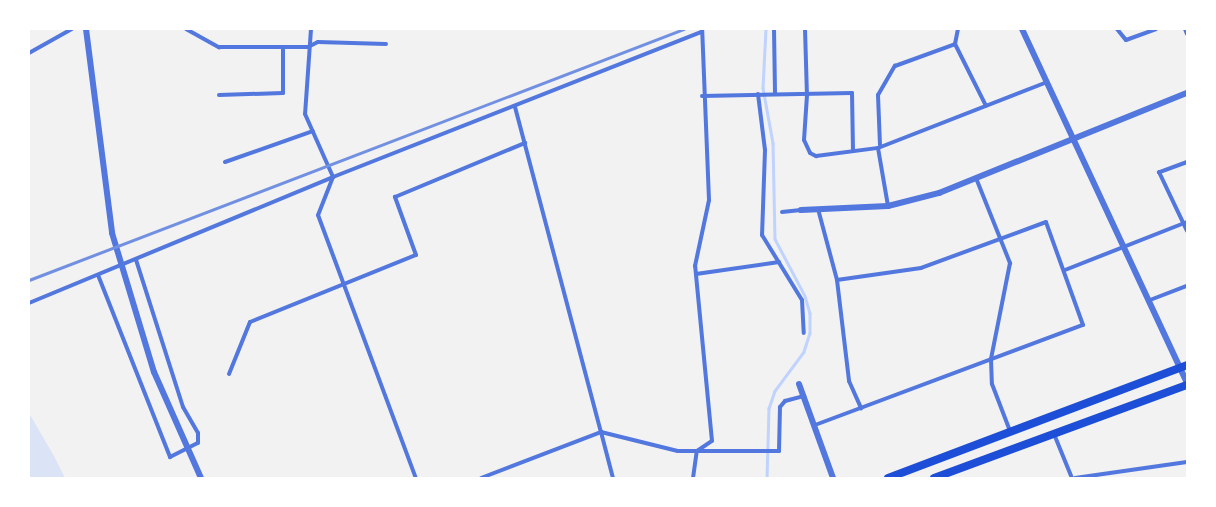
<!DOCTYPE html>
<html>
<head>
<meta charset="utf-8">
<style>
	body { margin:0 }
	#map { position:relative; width:1216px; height:507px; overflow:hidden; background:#f2f2f2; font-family:Lora,serif }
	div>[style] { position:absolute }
	.green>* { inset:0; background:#dbe4f7 }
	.stream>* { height:2.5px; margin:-1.25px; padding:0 1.25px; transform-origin:1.25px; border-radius:1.25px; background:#bfd3fe }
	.minor>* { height:4px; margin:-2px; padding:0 2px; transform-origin:2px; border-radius:2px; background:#5277de }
	.tertiary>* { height:6px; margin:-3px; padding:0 3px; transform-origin:3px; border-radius:3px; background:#5277de }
	.trunk>* { height:8px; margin:-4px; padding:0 4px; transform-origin:4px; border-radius:4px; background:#1d4ed8 }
	.rail>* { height:2.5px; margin:-1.25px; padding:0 1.25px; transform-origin:1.25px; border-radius:1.25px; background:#7290e2 }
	span { translate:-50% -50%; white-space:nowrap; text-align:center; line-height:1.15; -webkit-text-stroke:3px #fff; paint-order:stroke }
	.frame { position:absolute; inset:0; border:30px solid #fff; pointer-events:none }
</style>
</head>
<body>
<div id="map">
	<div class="green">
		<i style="clip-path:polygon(29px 413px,54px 456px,65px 478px,29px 478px)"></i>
	</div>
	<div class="stream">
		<i style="left:766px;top:29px;width:59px;rotate:92.9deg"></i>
		<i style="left:763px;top:88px;width:56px;rotate:79.7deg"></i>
		<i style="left:773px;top:143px;width:96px;rotate:88.8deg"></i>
		<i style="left:775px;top:239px;width:64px;rotate:62.2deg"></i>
		<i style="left:805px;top:296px;width:18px;rotate:74deg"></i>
		<i style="left:810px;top:313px;width:20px;rotate:90deg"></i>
		<i style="left:810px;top:333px;width:20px;rotate:108deg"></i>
		<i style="left:804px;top:352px;width:49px;rotate:126.6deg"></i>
		<i style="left:775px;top:391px;width:18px;rotate:109deg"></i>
		<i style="left:769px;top:408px;width:70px;rotate:91.6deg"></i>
	</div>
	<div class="minor">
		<i style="left:186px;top:29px;width:38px;rotate:29deg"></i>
		<i style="left:219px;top:47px;width:89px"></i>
		<i style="left:308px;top:47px;width:11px;rotate:-27deg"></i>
		<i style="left:318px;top:42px;width:68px;rotate:1.7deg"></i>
		<i style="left:311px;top:29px;width:85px;rotate:94deg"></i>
		<i style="left:305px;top:114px;width:69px;rotate:66deg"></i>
		<i style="left:333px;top:177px;width:41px;rotate:111.5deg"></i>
		<i style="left:318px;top:215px;width:281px;rotate:69.6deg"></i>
		<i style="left:774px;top:29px;width:65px;rotate:89.1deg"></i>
		<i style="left:805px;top:29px;width:66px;rotate:88.3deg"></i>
		<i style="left:807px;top:95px;width:45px;rotate:93.8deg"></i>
		<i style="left:804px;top:140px;width:14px;rotate:65deg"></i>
		<i style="left:810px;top:153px;width:7px;rotate:27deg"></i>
		<i style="left:816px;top:156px;width:63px;rotate:-7.4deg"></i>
		<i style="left:878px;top:148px;width:181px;rotate:-21.3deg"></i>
		<i style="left:1117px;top:29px;width:14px;rotate:51deg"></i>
		<i style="left:1126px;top:40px;width:32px;rotate:-20deg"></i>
		<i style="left:1185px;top:29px;width:5px;rotate:68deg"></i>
		<i style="left:955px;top:44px;width:15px;rotate:-79deg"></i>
		<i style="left:29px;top:53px;width:49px;rotate:-29.2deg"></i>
		<i style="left:758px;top:94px;width:56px;rotate:82.9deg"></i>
		<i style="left:765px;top:150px;width:85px;rotate:92deg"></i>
		<i style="left:762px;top:235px;width:76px;rotate:58.4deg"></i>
		<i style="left:802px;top:300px;width:33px;rotate:87deg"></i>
		<i style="left:219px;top:95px;width:64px;rotate:-1.8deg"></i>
		<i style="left:283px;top:93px;width:46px;rotate:-90deg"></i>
		<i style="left:702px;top:96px;width:150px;rotate:-1.1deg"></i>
		<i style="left:852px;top:93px;width:58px;rotate:89deg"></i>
		<i style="left:515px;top:107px;width:336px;rotate:75.2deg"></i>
		<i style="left:601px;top:432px;width:79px;rotate:13.9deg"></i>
		<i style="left:678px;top:451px;width:101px"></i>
		<i style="left:779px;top:451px;width:44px;rotate:-88.7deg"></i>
		<i style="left:780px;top:407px;width:8px;rotate:-50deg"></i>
		<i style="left:785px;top:401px;width:20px;rotate:-15deg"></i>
		<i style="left:880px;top:145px;width:50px;rotate:-92.3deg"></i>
		<i style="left:878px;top:95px;width:34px;rotate:-60deg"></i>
		<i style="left:895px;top:66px;width:64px;rotate:-20.1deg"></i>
		<i style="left:955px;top:44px;width:69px;rotate:63.4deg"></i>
		<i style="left:878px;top:148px;width:59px;rotate:80.2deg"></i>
		<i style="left:225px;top:162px;width:93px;rotate:-19.4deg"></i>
		<i style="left:1187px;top:162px;width:30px;rotate:160deg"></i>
		<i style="left:1159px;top:172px;width:65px;rotate:64.6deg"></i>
		<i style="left:976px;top:178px;width:92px;rotate:68.2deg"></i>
		<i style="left:1010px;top:263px;width:98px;rotate:101.2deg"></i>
		<i style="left:991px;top:359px;width:25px;rotate:88deg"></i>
		<i style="left:992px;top:384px;width:50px;rotate:69deg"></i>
		<i style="left:818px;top:209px;width:73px;rotate:75deg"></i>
		<i style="left:837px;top:280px;width:102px;rotate:83.2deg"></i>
		<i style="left:849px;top:381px;width:30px;rotate:66deg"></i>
		<i style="left:782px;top:212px;width:19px;rotate:-6deg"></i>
		<i style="left:1065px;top:270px;width:131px;rotate:-21.5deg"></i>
		<i style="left:696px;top:274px;width:84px;rotate:-8.2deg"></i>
		<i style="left:98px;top:275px;width:196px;rotate:68.4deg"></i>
		<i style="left:170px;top:457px;width:31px;rotate:-27deg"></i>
		<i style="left:198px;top:443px;width:10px;rotate:-90deg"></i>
		<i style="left:198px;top:433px;width:30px;rotate:-120deg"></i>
		<i style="left:183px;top:407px;width:154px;rotate:-107.7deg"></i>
		<i style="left:1150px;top:300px;width:40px;rotate:-21deg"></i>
		<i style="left:29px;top:303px;width:329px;rotate:-22.5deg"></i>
		<i style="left:333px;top:177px;width:396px;rotate:-21.5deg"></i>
		<i style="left:229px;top:374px;width:56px;rotate:-68deg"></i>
		<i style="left:250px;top:322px;width:179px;rotate:-22deg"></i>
		<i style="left:416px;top:255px;width:62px;rotate:-109.9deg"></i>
		<i style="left:395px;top:197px;width:141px;rotate:-22.6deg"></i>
		<i style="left:815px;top:425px;width:286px;rotate:-20.5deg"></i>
		<i style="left:1083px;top:325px;width:109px;rotate:-109.8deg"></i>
		<i style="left:1046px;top:222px;width:133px;rotate:159.8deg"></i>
		<i style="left:921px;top:268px;width:85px;rotate:171.9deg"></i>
		<i style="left:1054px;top:434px;width:48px;rotate:67.8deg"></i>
		<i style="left:481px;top:478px;width:129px;rotate:-21deg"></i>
		<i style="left:601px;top:432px;width:48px;rotate:75.4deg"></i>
		<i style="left:693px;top:478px;width:27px;rotate:-82deg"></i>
		<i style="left:697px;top:451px;width:18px;rotate:-34deg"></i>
		<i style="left:712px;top:441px;width:176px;rotate:-95.5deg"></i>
		<i style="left:695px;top:266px;width:67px;rotate:-78deg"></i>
		<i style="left:709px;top:200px;width:171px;rotate:-92.3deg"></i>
		<i style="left:1075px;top:478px;width:113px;rotate:-8.1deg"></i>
	</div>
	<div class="tertiary">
		<i style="left:86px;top:29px;width:206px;rotate:82.7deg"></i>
		<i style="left:112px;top:233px;width:145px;rotate:73.2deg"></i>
		<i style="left:154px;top:372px;width:116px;rotate:66.1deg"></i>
		<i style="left:1022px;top:29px;width:391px;rotate:65deg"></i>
		<i style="left:801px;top:210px;width:87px;rotate:-2.6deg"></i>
		<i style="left:888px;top:206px;width:53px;rotate:-14.3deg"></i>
		<i style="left:939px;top:193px;width:267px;rotate:-22deg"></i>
		<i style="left:799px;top:384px;width:100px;rotate:70.1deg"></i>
	</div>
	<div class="trunk">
		<i style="left:888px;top:478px;width:320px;rotate:-20.7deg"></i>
		<i style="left:934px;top:478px;width:270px;rotate:-20.2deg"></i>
	</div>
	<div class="rail">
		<i style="left:29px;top:280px;width:701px;rotate:-20.97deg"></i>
	</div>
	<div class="frame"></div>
</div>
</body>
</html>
